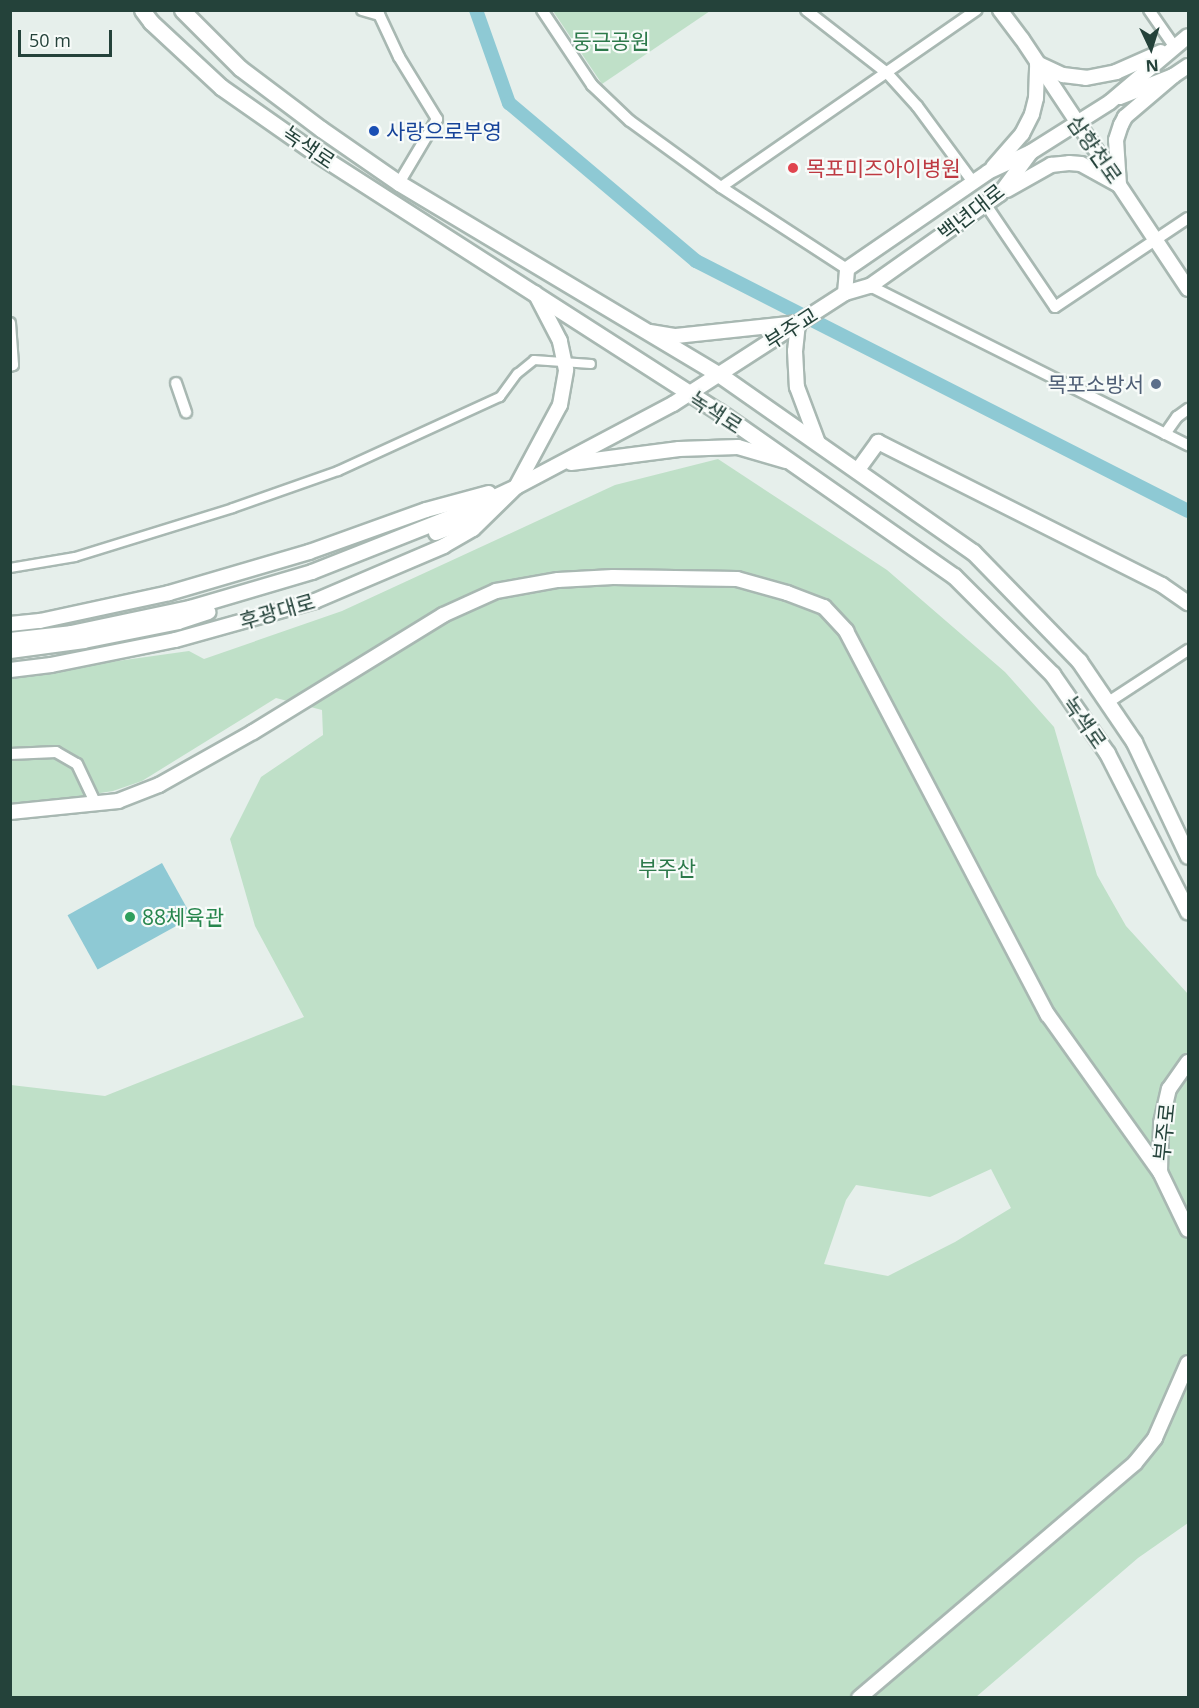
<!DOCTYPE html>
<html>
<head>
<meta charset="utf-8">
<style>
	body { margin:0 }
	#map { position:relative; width:1199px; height:1708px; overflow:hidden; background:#e6efeb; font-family:"Open Sans","Noto Sans KR",sans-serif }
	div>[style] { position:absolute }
	.green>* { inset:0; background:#bfe0c8 }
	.water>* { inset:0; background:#8ec9d4; transform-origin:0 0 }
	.canal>* { height:14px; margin:-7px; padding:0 7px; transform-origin:7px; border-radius:7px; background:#8ec9d4 }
	.roads { filter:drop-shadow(2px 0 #a8b8b2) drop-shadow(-2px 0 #a8b8b2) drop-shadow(0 2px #a8b8b2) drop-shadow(0 -2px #a8b8b2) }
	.pedestrian>* { height:8px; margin:-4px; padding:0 4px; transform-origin:4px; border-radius:4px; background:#fff }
	.minor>* { height:10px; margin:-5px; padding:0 5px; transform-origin:5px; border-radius:5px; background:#fff }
	.tertiary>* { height:14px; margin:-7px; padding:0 7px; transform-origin:7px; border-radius:7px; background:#fff }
	.secondary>* { height:15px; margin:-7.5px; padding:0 7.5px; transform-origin:7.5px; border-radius:7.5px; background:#fff }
	.dots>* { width:16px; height:16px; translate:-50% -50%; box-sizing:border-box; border:3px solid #f7fbf9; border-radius:50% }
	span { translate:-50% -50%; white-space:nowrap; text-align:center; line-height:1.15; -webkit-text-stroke:4.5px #f7fbf9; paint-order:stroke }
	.park-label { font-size:21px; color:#2d7a4b }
	.transit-label { font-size:21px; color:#164399 }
	.left { translate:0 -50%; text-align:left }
	.street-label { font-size:21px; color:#24423a }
	.health-label { font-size:21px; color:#be3a42 }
	.service-label { font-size:21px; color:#4e5e75 }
	.right { translate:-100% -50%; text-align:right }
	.leisure-label { font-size:21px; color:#27864d }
	.frame { position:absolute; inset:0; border:12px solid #24423a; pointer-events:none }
	.north { position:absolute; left:1121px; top:18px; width:60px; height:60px; -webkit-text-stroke:4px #f7fbf9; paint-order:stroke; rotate:176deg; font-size:16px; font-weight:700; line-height:24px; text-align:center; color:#24423a }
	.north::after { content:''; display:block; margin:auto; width:21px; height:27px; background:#24423a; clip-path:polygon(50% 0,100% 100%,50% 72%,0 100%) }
	.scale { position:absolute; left:18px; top:30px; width:94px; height:27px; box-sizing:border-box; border:3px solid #24423a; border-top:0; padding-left:8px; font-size:18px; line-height:21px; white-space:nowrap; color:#24423a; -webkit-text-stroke:4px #f7fbf9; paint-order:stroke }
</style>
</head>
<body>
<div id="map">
	<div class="green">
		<i style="clip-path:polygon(553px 11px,710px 11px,602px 84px)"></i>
		<i style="clip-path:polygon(evenodd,718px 459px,887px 570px,1005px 672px,1054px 727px,1097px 875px,1126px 926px,1188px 994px,1188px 1523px,1138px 1558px,976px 1697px,11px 1697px,11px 1085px,105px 1096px,304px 1017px,255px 926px,230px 839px,261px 777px,323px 735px,322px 710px,276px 698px,142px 781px,113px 791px,50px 801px,11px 803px,10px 676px,189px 651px,204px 659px,342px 611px,615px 485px,718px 459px,991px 1169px,1011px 1208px,955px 1242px,888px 1276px,824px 1264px,846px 1200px,856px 1185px,930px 1197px,991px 1169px)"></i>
	</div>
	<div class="water">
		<i style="left:162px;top:863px;width:62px;height:108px;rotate:61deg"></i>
	</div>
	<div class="canal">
		<i style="left:476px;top:10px;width:99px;rotate:70.5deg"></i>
		<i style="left:509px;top:103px;width:245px;rotate:40.2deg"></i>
		<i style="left:696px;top:261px;width:552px;rotate:26.94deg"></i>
	</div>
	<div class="roads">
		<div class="pedestrian">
			<i style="left:10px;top:568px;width:66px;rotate:-9.6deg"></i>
			<i style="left:75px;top:557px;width:165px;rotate:-17.2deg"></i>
			<i style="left:233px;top:508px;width:111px;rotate:-19.4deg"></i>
			<i style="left:338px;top:471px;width:178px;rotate:-24.6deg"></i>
			<i style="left:500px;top:397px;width:29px;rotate:-54deg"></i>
			<i style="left:517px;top:374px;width:22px;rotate:-39deg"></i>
			<i style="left:534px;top:360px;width:57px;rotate:4deg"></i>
		</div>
		<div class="minor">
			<i style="left:362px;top:10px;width:18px;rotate:16deg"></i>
			<i style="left:377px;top:10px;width:52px;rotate:64.9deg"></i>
			<i style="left:399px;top:57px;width:73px;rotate:58.5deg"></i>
			<i style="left:437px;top:119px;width:74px;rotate:120.7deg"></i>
			<i style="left:542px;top:10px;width:90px;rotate:56.3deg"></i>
			<i style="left:592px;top:85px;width:52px;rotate:43.5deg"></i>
			<i style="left:630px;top:121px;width:112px;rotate:36deg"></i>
			<i style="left:721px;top:187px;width:150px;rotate:33.1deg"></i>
			<i style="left:806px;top:10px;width:103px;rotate:37.9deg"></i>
			<i style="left:887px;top:73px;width:45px;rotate:47.7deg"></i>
			<i style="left:917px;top:106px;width:94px;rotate:53.6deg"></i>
			<i style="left:1149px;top:10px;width:44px;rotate:55.2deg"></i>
			<i style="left:721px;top:187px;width:311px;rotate:-34.7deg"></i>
			<i style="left:986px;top:205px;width:123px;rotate:55.9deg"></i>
			<i style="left:1055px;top:307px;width:160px;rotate:-33.8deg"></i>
			<i style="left:870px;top:286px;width:356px;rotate:26.6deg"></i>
			<i style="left:10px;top:323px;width:42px;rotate:85.9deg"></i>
			<i style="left:13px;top:365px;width:3px;rotate:162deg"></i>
			<i style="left:176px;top:383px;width:31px;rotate:71deg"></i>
			<i style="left:1165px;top:434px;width:21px;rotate:-55deg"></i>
			<i style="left:1177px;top:417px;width:14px;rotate:-36deg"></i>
			<i style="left:1107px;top:703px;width:97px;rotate:-33.2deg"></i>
			<i style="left:10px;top:754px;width:46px;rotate:-2.5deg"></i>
			<i style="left:56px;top:752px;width:24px;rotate:30deg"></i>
			<i style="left:77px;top:764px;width:42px;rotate:64.7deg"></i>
		</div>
		<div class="tertiary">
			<i style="left:1000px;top:10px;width:36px;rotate:53deg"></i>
			<i style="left:1022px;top:39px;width:300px;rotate:56.4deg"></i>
			<i style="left:1120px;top:97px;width:57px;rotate:-21.6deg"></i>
			<i style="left:1173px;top:76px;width:18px;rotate:-34deg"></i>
			<i style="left:993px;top:167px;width:44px;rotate:-48.7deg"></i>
			<i style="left:1022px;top:134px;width:22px;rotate:-63deg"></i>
			<i style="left:1032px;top:114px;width:16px;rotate:-76deg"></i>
			<i style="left:1036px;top:98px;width:35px;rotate:-88deg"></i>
			<i style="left:1037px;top:63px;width:29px;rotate:25deg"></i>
			<i style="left:1063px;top:75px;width:23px;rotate:7deg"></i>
			<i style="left:1086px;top:78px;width:31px;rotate:-11deg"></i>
			<i style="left:1116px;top:72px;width:49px;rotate:-24deg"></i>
			<i style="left:1007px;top:190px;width:51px;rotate:-29.6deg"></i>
			<i style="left:1051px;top:165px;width:18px;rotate:-6deg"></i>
			<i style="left:1069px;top:163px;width:12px;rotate:5deg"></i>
			<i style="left:1081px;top:164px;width:43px;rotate:28.9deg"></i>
			<i style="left:1119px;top:185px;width:45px;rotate:-93.8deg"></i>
			<i style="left:1116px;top:140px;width:16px;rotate:-72deg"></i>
			<i style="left:1121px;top:125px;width:9px;rotate:-63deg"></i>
			<i style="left:1125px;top:117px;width:63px;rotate:-40.5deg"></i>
			<i style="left:845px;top:293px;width:24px;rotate:-85deg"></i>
			<i style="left:847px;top:269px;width:171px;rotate:-34.5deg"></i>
			<i style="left:988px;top:172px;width:47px;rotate:-24.9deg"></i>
			<i style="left:1031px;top:152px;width:93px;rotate:-32.3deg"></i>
			<i style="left:1110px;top:102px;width:102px;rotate:-40.2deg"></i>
			<i style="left:650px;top:332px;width:26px;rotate:9deg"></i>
			<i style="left:676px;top:336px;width:123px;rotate:-6.1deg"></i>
			<i style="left:798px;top:323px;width:28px;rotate:96deg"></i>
			<i style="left:795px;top:351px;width:36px;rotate:87deg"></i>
			<i style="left:797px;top:387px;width:60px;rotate:69.4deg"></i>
			<i style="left:571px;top:463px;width:109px;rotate:-7.4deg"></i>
			<i style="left:679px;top:449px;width:59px;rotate:-1.9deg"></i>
			<i style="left:738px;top:447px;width:50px;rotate:16.3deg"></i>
			<i style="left:857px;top:471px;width:36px;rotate:-54deg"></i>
			<i style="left:878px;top:442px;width:318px;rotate:26.7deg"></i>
			<i style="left:1162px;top:585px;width:32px;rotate:35deg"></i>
			<i style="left:516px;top:487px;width:178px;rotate:-27.9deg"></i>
			<i style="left:673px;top:404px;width:205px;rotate:-32.8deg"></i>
			<i style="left:845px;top:293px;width:26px;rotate:-16deg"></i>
			<i style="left:870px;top:286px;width:159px;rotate:-35.3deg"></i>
			<i style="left:1000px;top:194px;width:52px;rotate:-53.6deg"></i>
			<i style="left:516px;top:487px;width:93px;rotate:-61.8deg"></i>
			<i style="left:560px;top:405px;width:36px;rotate:-80deg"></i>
			<i style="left:566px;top:370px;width:30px;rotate:-102deg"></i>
			<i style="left:560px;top:341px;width:54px;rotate:-117.5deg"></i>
			<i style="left:436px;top:533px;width:34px;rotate:-21deg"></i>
			<i style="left:468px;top:521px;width:16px;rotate:-35deg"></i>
			<i style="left:10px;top:624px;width:30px;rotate:-6deg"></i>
			<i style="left:40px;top:621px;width:132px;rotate:-12.2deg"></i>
			<i style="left:169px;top:593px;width:146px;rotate:-16.3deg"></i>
			<i style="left:309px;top:552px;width:124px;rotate:-19.7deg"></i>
			<i style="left:426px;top:510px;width:65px;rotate:-15.1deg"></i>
			<i style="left:10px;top:640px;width:61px;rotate:-6.5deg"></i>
			<i style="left:71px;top:633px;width:122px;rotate:-11.9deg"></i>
			<i style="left:190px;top:608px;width:127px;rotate:-16.4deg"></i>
			<i style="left:312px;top:572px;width:155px;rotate:-21.6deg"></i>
			<i style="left:456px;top:515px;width:66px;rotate:-25deg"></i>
			<i style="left:516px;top:487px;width:60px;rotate:135.7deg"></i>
			<i style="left:473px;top:529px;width:34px;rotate:150deg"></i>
			<i style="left:444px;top:546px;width:140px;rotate:156.9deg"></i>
			<i style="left:315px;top:601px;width:145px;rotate:164.4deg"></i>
			<i style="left:175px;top:640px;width:126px;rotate:168.6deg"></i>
			<i style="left:51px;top:665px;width:41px;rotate:173deg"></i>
			<i style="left:10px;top:651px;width:75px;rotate:-7.7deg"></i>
			<i style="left:84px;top:641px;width:96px;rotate:-11.4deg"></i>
			<i style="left:178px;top:622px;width:32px;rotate:-18deg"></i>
			<i style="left:10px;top:812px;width:109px;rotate:-5.8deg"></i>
			<i style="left:118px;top:801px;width:44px;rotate:-21.3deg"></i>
			<i style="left:159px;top:785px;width:108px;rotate:-29.4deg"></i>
			<i style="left:253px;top:732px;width:223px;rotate:-31.6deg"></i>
			<i style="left:443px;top:615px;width:58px;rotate:-24.4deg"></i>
			<i style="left:496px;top:591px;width:63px;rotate:-10.1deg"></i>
			<i style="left:558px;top:580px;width:55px;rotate:-3.1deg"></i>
			<i style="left:613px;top:577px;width:124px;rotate:0.9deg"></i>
			<i style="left:737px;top:579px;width:52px;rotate:15.6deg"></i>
			<i style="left:787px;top:593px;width:40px;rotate:21deg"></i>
			<i style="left:824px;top:607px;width:33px;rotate:47deg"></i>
			<i style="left:846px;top:631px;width:434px;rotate:62.3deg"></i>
			<i style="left:1048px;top:1015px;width:193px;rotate:54.5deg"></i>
			<i style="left:1160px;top:1172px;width:64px;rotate:64.2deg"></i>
			<i style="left:1160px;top:1172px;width:49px;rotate:-88.8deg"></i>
			<i style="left:1161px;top:1123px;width:35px;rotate:-77deg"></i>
			<i style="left:1169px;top:1089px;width:33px;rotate:-55deg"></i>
			<i style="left:859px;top:1698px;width:362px;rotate:-40.4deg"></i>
			<i style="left:1135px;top:1463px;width:32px;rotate:-51deg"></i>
			<i style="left:1155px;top:1438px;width:82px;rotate:-66.3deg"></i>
		</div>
		<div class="secondary">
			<i style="left:142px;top:10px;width:15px;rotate:53deg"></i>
			<i style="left:151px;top:22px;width:96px;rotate:42.9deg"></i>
			<i style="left:221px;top:87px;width:113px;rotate:35deg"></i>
			<i style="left:314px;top:152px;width:480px;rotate:32.7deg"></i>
			<i style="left:718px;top:411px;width:288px;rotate:35deg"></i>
			<i style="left:954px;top:576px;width:139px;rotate:45deg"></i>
			<i style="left:1052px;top:674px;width:96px;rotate:55.2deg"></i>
			<i style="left:1107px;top:753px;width:178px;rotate:63deg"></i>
			<i style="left:182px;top:10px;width:82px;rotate:45deg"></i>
			<i style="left:240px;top:68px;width:101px;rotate:37deg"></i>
			<i style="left:321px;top:129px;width:95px;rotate:34.7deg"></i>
			<i style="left:399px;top:183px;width:374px;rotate:30.9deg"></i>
			<i style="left:720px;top:375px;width:309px;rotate:35deg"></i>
			<i style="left:973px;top:552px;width:152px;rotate:45.8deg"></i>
			<i style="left:1079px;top:661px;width:98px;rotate:55.8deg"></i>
			<i style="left:1134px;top:742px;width:126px;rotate:64.7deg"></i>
		</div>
	</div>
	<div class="dots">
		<i style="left:374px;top:131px;background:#1a4fb4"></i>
		<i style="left:793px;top:168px;background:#e0444e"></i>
		<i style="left:1156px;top:384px;background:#5c6f8a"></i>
		<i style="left:130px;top:917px;background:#2e9e5b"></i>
	</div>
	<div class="park-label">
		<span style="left:611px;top:41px">둥근공원</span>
		<span style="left:667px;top:868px">부주산</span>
	</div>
	<div class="transit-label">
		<span class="left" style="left:386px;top:131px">사랑으로부영</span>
	</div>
	<div class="street-label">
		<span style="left:309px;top:147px;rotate:34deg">녹색로</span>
		<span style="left:1095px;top:149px;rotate:55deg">삼향천로</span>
		<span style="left:971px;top:212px;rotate:-38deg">백년대로</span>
		<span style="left:791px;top:328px;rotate:-33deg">부주교</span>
		<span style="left:716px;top:412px;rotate:33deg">녹색로</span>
		<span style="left:277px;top:611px;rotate:-16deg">후광대로</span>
		<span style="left:1085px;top:722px;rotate:55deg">녹색로</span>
		<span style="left:1164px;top:1132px;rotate:-84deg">부주로</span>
	</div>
	<div class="health-label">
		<span class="left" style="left:806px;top:168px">목포미즈아이병원</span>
	</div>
	<div class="service-label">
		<span class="right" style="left:1144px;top:384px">목포소방서</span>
	</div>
	<div class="leisure-label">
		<span class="left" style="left:142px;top:917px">88체육관</span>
	</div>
	<div class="frame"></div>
	<div class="north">N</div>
	<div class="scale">50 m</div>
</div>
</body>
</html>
